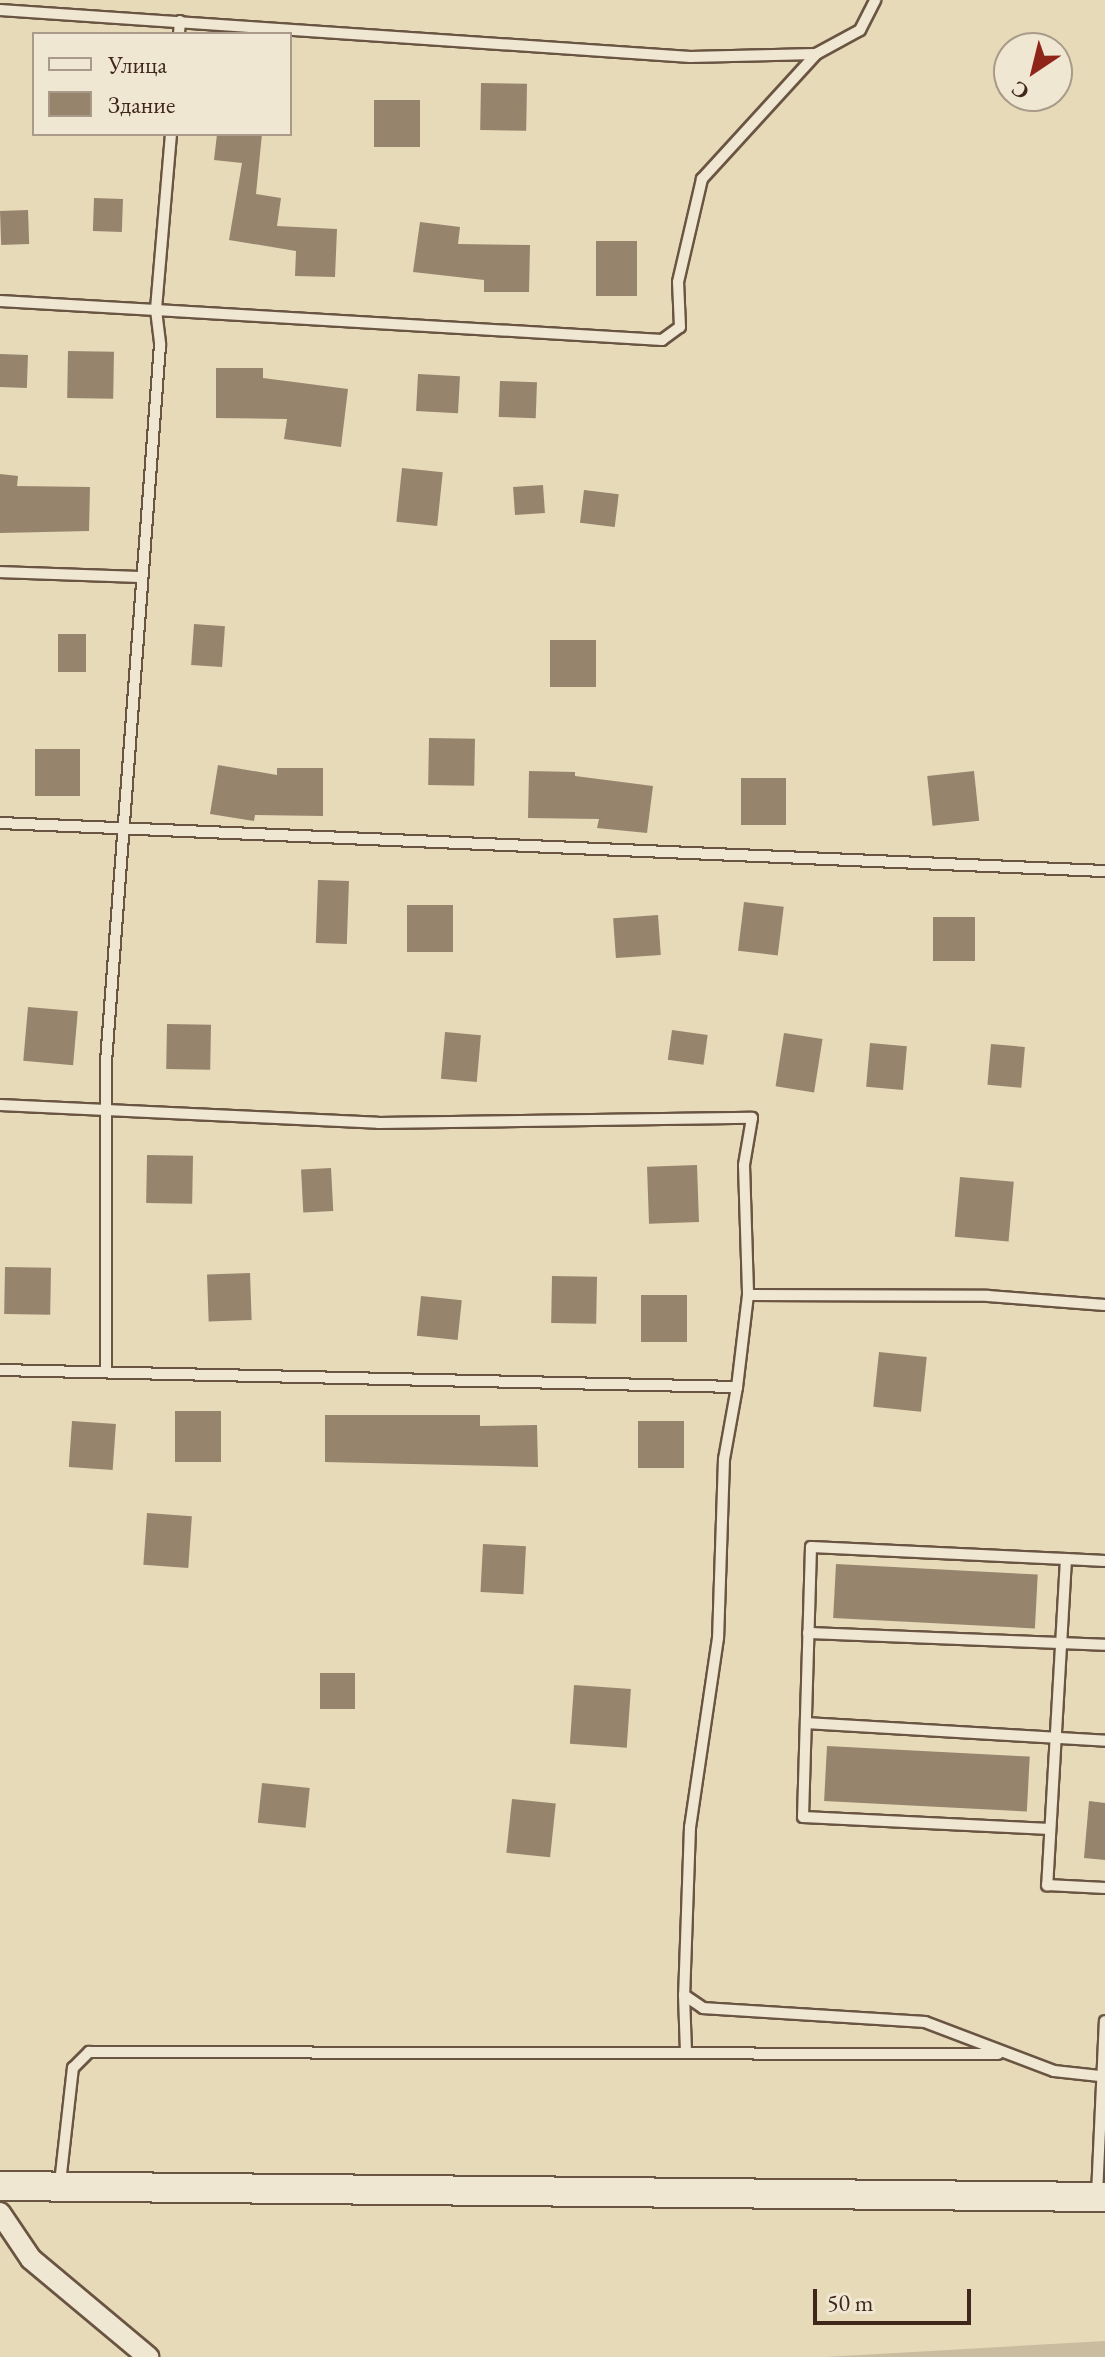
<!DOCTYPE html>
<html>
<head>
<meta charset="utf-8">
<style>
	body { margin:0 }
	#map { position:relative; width:1105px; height:2357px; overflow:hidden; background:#e6dab9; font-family:"EB Garamond",serif }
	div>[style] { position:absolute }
	.green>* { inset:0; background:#cabc9e }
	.building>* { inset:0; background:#97846d; transform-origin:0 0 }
	.roads { filter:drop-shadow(2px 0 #6a5442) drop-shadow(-2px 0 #6a5442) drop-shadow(0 2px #6a5442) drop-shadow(0 -2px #6a5442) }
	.service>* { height:10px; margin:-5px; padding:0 5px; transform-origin:5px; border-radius:5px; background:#efe7d2 }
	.minor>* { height:20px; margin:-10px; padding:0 10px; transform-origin:10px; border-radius:10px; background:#efe7d2 }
	.secondary>* { height:28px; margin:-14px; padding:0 14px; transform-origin:14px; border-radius:14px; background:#efe7d2 }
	span { translate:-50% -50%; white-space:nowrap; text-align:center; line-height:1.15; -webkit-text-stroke:7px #efe7d2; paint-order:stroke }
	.legend { position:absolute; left:32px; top:32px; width:260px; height:104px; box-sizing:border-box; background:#efe7d2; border:2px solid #a99a89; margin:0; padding:10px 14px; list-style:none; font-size:24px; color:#41271b }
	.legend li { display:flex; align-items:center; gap:16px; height:40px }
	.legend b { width:40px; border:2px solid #a99a89 }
	.north { position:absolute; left:993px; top:32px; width:80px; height:80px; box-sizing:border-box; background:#efe7d2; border:2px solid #a99a89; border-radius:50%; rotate:215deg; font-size:22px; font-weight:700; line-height:32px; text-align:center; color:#41271b }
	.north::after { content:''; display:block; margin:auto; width:28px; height:36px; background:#8f2418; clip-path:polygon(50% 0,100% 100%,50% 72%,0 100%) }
	.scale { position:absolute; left:813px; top:2289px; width:158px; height:36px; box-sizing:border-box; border:4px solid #41271b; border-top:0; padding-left:10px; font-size:24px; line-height:28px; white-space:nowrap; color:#41271b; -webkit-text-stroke:6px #efe7d2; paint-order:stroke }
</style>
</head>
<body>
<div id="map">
	<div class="green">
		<i style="clip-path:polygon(1105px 2341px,1105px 2357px,826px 2357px)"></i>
	</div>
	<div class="building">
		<i style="left:481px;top:83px;width:46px;height:47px;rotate:1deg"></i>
		<i style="left:374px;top:100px;width:46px;height:47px"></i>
		<i style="clip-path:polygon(217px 134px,262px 134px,256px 194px,281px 198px,277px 226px,337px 229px,335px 277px,295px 276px,296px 251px,229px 240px,242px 163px,214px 160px)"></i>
		<i style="left:94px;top:198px;width:29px;height:33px;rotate:2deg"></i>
		<i style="left:28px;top:210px;width:34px;height:28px;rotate:88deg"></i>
		<i style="clip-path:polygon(420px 222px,460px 227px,458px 244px,530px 245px,529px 292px,484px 292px,484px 280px,413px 272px)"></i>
		<i style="left:637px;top:241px;width:55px;height:41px;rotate:90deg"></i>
		<i style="left:68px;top:351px;width:46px;height:47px;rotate:1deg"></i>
		<i style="left:0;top:354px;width:28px;height:33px;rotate:2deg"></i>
		<i style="clip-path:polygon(216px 368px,263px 368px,263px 378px,348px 389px,341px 447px,284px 439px,287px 419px,216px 418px)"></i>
		<i style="left:418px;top:374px;width:42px;height:37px;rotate:3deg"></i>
		<i style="left:500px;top:381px;width:37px;height:36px;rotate:2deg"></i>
		<i style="left:402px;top:468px;width:41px;height:54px;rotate:6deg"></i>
		<i style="clip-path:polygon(0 474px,18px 476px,17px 486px,90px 487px,89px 531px,0 533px)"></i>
		<i style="left:543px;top:485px;width:28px;height:30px;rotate:86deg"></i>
		<i style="left:584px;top:490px;width:35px;height:33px;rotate:7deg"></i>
		<i style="left:194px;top:624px;width:31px;height:41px;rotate:4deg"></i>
		<i style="left:58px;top:634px;width:28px;height:38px"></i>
		<i style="left:550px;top:640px;width:46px;height:47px"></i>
		<i style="left:429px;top:738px;width:46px;height:47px;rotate:1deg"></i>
		<i style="left:35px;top:749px;width:45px;height:47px"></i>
		<i style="clip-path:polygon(218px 765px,277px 775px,277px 768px,323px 768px,323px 816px,255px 815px,254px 821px,210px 814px)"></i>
		<i style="clip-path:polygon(529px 771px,575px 772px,575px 776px,653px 786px,647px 833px,597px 828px,599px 819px,528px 818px)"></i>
		<i style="left:974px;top:771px;width:50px;height:47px;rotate:84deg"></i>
		<i style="left:741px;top:778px;width:45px;height:47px"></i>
		<i style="left:318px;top:880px;width:31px;height:63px;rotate:2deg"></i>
		<i style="left:744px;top:902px;width:40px;height:49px;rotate:7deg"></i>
		<i style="left:407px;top:905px;width:46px;height:47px"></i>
		<i style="left:658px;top:915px;width:40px;height:45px;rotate:86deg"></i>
		<i style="left:933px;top:917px;width:42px;height:44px"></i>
		<i style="left:28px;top:1007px;width:50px;height:54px;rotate:5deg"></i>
		<i style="left:167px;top:1024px;width:44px;height:45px;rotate:1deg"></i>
		<i style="left:672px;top:1030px;width:36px;height:30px;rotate:8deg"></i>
		<i style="left:445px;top:1032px;width:36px;height:47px;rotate:5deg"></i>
		<i style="left:784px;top:1033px;width:39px;height:54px;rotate:9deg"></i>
		<i style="left:870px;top:1043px;width:37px;height:44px;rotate:5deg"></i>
		<i style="left:991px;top:1044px;width:34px;height:41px;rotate:5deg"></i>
		<i style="left:147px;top:1155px;width:46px;height:48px;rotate:1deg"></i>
		<i style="left:697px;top:1165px;width:57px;height:50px;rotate:88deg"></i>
		<i style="left:331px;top:1168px;width:43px;height:30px;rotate:87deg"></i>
		<i style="left:960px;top:1177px;width:54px;height:60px;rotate:5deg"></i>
		<i style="left:5px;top:1267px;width:46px;height:47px;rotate:1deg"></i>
		<i style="left:250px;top:1273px;width:47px;height:43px;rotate:88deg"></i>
		<i style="left:552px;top:1276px;width:45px;height:47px;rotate:1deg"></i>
		<i style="left:641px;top:1295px;width:46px;height:47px"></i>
		<i style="left:421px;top:1296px;width:41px;height:40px;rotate:6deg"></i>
		<i style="left:879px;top:1352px;width:48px;height:55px;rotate:6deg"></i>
		<i style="left:175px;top:1411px;width:46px;height:51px"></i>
		<i style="clip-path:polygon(325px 1415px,480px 1415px,480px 1426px,537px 1425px,538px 1467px,325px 1462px)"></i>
		<i style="left:72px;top:1421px;width:44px;height:46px;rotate:4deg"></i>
		<i style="left:638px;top:1421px;width:46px;height:47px"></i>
		<i style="left:147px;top:1513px;width:45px;height:52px;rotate:4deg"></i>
		<i style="left:483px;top:1544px;width:43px;height:48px;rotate:3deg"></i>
		<i style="left:836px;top:1564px;width:202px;height:54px;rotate:3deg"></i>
		<i style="left:320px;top:1673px;width:35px;height:36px"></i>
		<i style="left:574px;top:1685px;width:57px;height:59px;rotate:4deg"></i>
		<i style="left:827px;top:1746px;width:203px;height:55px;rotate:3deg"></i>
		<i style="left:262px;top:1783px;width:48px;height:40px;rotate:6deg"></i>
		<i style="left:512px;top:1799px;width:44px;height:54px;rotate:6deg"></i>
		<i style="clip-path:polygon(1089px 1801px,1105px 1803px,1105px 1860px,1084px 1858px)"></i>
	</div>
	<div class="roads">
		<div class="service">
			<i style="left:0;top:10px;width:692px;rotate:3.9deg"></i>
			<i style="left:690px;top:57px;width:126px;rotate:-1.4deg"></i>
			<i style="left:816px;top:54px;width:50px;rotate:-28.6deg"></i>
			<i style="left:860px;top:30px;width:34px;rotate:-63deg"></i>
			<i style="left:179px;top:34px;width:13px;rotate:-86deg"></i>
			<i style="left:171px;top:134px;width:177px;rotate:94.9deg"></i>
			<i style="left:156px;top:310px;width:507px;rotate:3.39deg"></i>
			<i style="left:662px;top:340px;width:22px;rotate:-36deg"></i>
			<i style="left:680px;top:327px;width:45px;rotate:-92.5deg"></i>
			<i style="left:678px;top:282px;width:106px;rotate:-76.9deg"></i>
			<i style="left:702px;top:179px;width:169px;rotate:-47.6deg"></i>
			<i style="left:0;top:301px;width:156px;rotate:3.3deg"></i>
			<i style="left:156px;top:310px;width:35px;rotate:83deg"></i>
			<i style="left:160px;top:345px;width:718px;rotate:94.31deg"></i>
			<i style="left:106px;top:1061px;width:310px;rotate:90deg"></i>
			<i style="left:0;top:572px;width:142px;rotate:2deg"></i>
			<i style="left:0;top:823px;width:1106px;rotate:2.49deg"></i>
			<i style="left:0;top:1105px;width:378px;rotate:2.7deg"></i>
			<i style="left:378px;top:1123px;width:374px;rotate:-0.8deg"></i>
			<i style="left:752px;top:1118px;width:48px;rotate:99.7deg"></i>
			<i style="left:744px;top:1165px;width:130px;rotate:88.2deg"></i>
			<i style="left:748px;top:1295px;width:93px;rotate:96.8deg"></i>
			<i style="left:737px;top:1387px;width:737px;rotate:-178.68deg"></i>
			<i style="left:748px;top:1295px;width:240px;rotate:0.2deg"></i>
			<i style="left:988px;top:1296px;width:117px;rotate:4.4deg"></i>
			<i style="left:737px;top:1387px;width:73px;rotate:100.2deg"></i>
			<i style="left:724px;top:1459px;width:179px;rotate:91.9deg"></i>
			<i style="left:718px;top:1638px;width:191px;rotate:98.4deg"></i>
			<i style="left:690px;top:1827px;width:168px;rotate:92deg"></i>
			<i style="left:684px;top:1995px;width:23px;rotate:34deg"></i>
			<i style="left:703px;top:2008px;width:222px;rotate:3.6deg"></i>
			<i style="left:925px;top:2022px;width:138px;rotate:20.8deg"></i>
			<i style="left:1054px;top:2071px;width:46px;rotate:6.2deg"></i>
			<i style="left:1105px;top:1561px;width:39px;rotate:-177deg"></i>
			<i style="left:1066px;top:1559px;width:327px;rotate:93.3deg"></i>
			<i style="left:1047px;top:1885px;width:58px;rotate:3deg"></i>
			<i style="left:808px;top:1633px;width:297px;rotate:2.3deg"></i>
			<i style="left:806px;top:1723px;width:300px;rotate:3.4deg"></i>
			<i style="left:1050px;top:1829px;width:247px;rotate:-177.2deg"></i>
			<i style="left:803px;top:1817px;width:270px;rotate:-88.3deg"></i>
			<i style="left:811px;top:1547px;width:255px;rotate:2.7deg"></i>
			<i style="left:684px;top:1995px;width:57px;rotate:88deg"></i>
			<i style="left:60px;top:2183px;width:116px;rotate:-83.6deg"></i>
			<i style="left:73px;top:2068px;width:23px;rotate:-45deg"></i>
			<i style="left:89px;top:2052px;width:909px;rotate:0.13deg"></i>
			<i style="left:1097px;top:2195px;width:174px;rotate:-87.4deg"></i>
		</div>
		<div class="minor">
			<i style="left:0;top:2213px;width:55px;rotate:56deg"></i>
			<i style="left:31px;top:2259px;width:153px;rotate:39.9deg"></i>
		</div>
		<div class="secondary">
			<i style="left:0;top:2186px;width:1105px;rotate:0.57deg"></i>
		</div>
	</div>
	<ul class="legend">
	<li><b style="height:10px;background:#efe7d2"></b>Улица</li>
	<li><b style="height:22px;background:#97846d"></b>Здание</li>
	</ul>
	<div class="north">С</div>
	<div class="scale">50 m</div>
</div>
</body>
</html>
